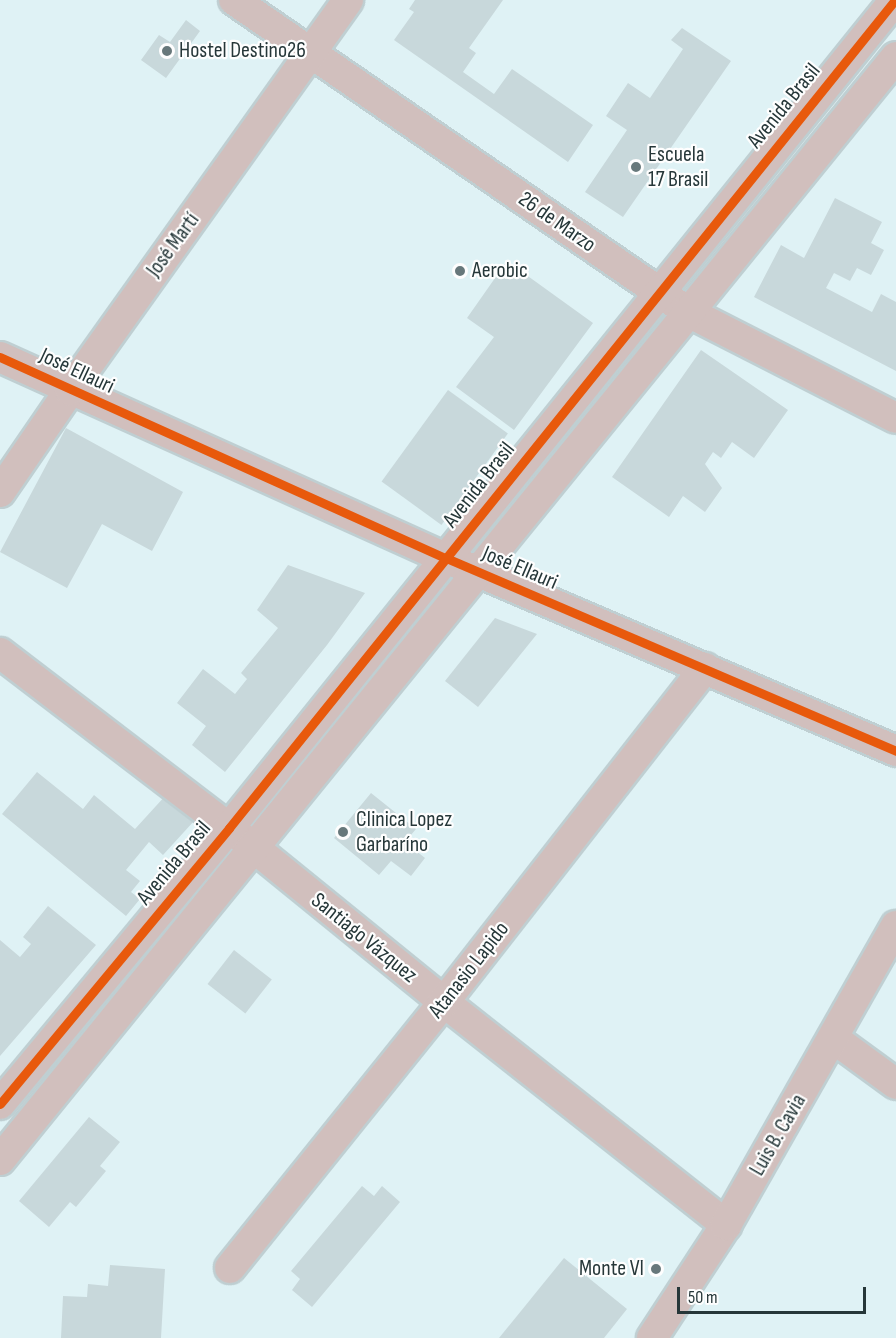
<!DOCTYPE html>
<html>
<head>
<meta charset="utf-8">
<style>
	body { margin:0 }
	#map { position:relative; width:896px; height:1338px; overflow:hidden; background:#dff2f5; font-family:"Sofia Sans Condensed",sans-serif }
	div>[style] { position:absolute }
	.building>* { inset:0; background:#c8d8db; transform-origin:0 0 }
	.roads { filter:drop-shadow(2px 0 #bfcfd2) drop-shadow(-2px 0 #bfcfd2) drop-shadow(0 2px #bfcfd2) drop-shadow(0 -2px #bfcfd2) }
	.minor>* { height:30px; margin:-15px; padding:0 15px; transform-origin:15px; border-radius:15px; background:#d1bfbd }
	.cycleway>* { height:9px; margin:-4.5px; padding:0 4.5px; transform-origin:4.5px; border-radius:4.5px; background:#e8590c }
	.dots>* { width:16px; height:16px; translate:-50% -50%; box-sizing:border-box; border:3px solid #fefefe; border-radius:50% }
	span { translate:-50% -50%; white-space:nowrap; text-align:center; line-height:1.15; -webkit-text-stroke:4.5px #fefefe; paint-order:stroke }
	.poi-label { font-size:22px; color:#263739 }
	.left { translate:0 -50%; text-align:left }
	.right { translate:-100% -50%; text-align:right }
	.street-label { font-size:22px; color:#263739 }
	.scale { position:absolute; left:677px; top:1287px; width:189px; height:27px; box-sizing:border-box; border:3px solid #263739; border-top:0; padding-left:8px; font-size:18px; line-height:21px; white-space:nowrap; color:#263739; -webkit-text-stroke:4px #fefefe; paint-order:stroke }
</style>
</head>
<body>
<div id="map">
	<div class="building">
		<i style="clip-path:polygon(415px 0,503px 0,469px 48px,476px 53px,463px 72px,494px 94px,512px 69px,593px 125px,568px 162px,394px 40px,414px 12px,409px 9px)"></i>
		<i style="clip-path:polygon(186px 20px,200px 31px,166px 78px,141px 60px,159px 35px,170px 42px)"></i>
		<i style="clip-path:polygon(682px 28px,731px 61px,623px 217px,585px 192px,627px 130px,606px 116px,628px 83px,650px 98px,683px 49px,671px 40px)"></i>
		<i style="clip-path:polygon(835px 198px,882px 222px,871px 243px,884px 250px,871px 275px,857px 268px,850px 281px,834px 273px,826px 288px,872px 312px,881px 294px,896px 302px,896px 371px,754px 297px,781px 245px,804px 258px)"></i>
		<i style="clip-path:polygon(507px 261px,593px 323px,514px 430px,456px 387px,494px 337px,467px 318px)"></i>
		<i style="clip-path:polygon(701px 350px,788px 410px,754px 458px,732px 442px,721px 458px,713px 452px,705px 464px,722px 488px,705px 512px,683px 496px,669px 517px,612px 477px)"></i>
		<i style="left:448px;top:390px;width:74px;height:113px;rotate:36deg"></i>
		<i style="clip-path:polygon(66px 428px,183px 492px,152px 551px,102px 524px,67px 588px,0 552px)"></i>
		<i style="clip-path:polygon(288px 565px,365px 593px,327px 645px,225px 772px,192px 745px,206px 726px,177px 703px,203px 669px,235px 694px,247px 679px,241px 673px,278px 628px,257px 610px)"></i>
		<i style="clip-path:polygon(495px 618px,537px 634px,478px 707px,445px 681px)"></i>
		<i style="clip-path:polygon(37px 772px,83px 809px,94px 795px,135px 829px,166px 795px,194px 821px,163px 855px,149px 842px,126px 870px,140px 881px,131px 892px,140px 899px,126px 916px,2px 814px)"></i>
		<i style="clip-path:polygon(371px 793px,416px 829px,405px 842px,425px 858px,411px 876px,391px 861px,379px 875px,334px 838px)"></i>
		<i style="clip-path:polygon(48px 906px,96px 945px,0 1056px,0 940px,20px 957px,31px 944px,23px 937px)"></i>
		<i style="left:234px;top:950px;width:48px;height:43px;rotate:38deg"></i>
		<i style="clip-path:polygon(89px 1117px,120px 1142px,100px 1166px,106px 1171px,76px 1207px,70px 1202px,49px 1227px,19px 1201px)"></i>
		<i style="clip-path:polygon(362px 1186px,374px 1196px,382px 1186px,400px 1202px,312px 1307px,292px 1290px,300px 1279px,291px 1271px)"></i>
		<i style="clip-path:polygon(564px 1258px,627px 1309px,604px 1338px,499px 1338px)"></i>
		<i style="clip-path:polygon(110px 1265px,165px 1269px,161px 1338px,61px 1338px,63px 1296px,87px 1297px,88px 1284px,108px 1286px)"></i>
	</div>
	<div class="roads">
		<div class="minor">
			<i style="left:234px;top:0;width:551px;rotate:34.5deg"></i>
			<i style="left:688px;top:312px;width:233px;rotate:27deg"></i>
			<i style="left:0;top:357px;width:489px;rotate:24.3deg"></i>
			<i style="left:446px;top:558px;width:490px;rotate:23.2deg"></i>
			<i style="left:0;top:492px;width:124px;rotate:-55.5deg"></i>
			<i style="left:70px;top:390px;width:479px;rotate:-54.5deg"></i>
			<i style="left:0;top:653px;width:317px;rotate:37.4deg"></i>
			<i style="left:252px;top:846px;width:247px;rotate:39.1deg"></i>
			<i style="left:444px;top:1002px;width:360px;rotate:38.3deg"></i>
			<i style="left:833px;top:1038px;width:78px;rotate:36.1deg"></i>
			<i style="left:0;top:1104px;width:359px;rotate:-50.3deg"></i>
			<i style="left:229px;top:828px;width:1063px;rotate:-51.19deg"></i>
			<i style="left:0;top:1160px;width:1421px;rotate:-50.91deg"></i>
			<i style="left:230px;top:1268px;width:341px;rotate:-51.2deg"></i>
			<i style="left:444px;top:1002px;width:424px;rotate:-52deg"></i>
			<i style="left:652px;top:1338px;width:135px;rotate:-56.8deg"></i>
			<i style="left:726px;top:1225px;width:344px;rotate:-60.4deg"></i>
		</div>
	</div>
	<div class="cycleway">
		<i style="left:0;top:357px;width:489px;rotate:24.3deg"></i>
		<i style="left:446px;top:558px;width:490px;rotate:23.2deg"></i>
		<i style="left:0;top:1104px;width:359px;rotate:-50.3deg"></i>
		<i style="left:229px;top:828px;width:1063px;rotate:-51.19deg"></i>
	</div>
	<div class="dots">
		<i style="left:167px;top:51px;background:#67787b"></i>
		<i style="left:636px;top:167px;background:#67787b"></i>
		<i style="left:460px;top:271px;background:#67787b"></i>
		<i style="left:343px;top:832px;background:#67787b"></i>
		<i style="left:656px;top:1269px;background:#67787b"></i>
	</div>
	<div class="poi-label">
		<span class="left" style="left:179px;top:51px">Hostel Destino26</span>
		<span class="left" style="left:648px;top:167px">Escuela<br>17 Brasil</span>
		<span class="left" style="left:472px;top:271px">Aerobic</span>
		<span class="left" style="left:356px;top:832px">Clinica Lopez<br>Garbaríno</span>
		<span class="right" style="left:644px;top:1269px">Monte VI</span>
	</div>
	<div class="street-label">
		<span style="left:784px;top:106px;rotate:-51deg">Avenida Brasil</span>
		<span style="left:557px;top:222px;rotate:35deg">26 de Marzo</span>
		<span style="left:173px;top:245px;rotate:-54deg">José Martí</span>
		<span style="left:77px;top:371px;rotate:25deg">José Ellauri</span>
		<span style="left:479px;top:485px;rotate:-52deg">Avenida Brasil</span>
		<span style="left:520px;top:568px;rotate:23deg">José Ellauri</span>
		<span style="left:174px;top:863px;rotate:-50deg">Avenida Brasil</span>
		<span style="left:364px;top:938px;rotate:39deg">Santiago Vázquez</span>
		<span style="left:469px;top:970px;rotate:-52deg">Atanasio Lapido</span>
		<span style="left:778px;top:1135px;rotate:-60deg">Luis B. Cavia</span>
	</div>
	<div class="scale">50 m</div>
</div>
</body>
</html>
